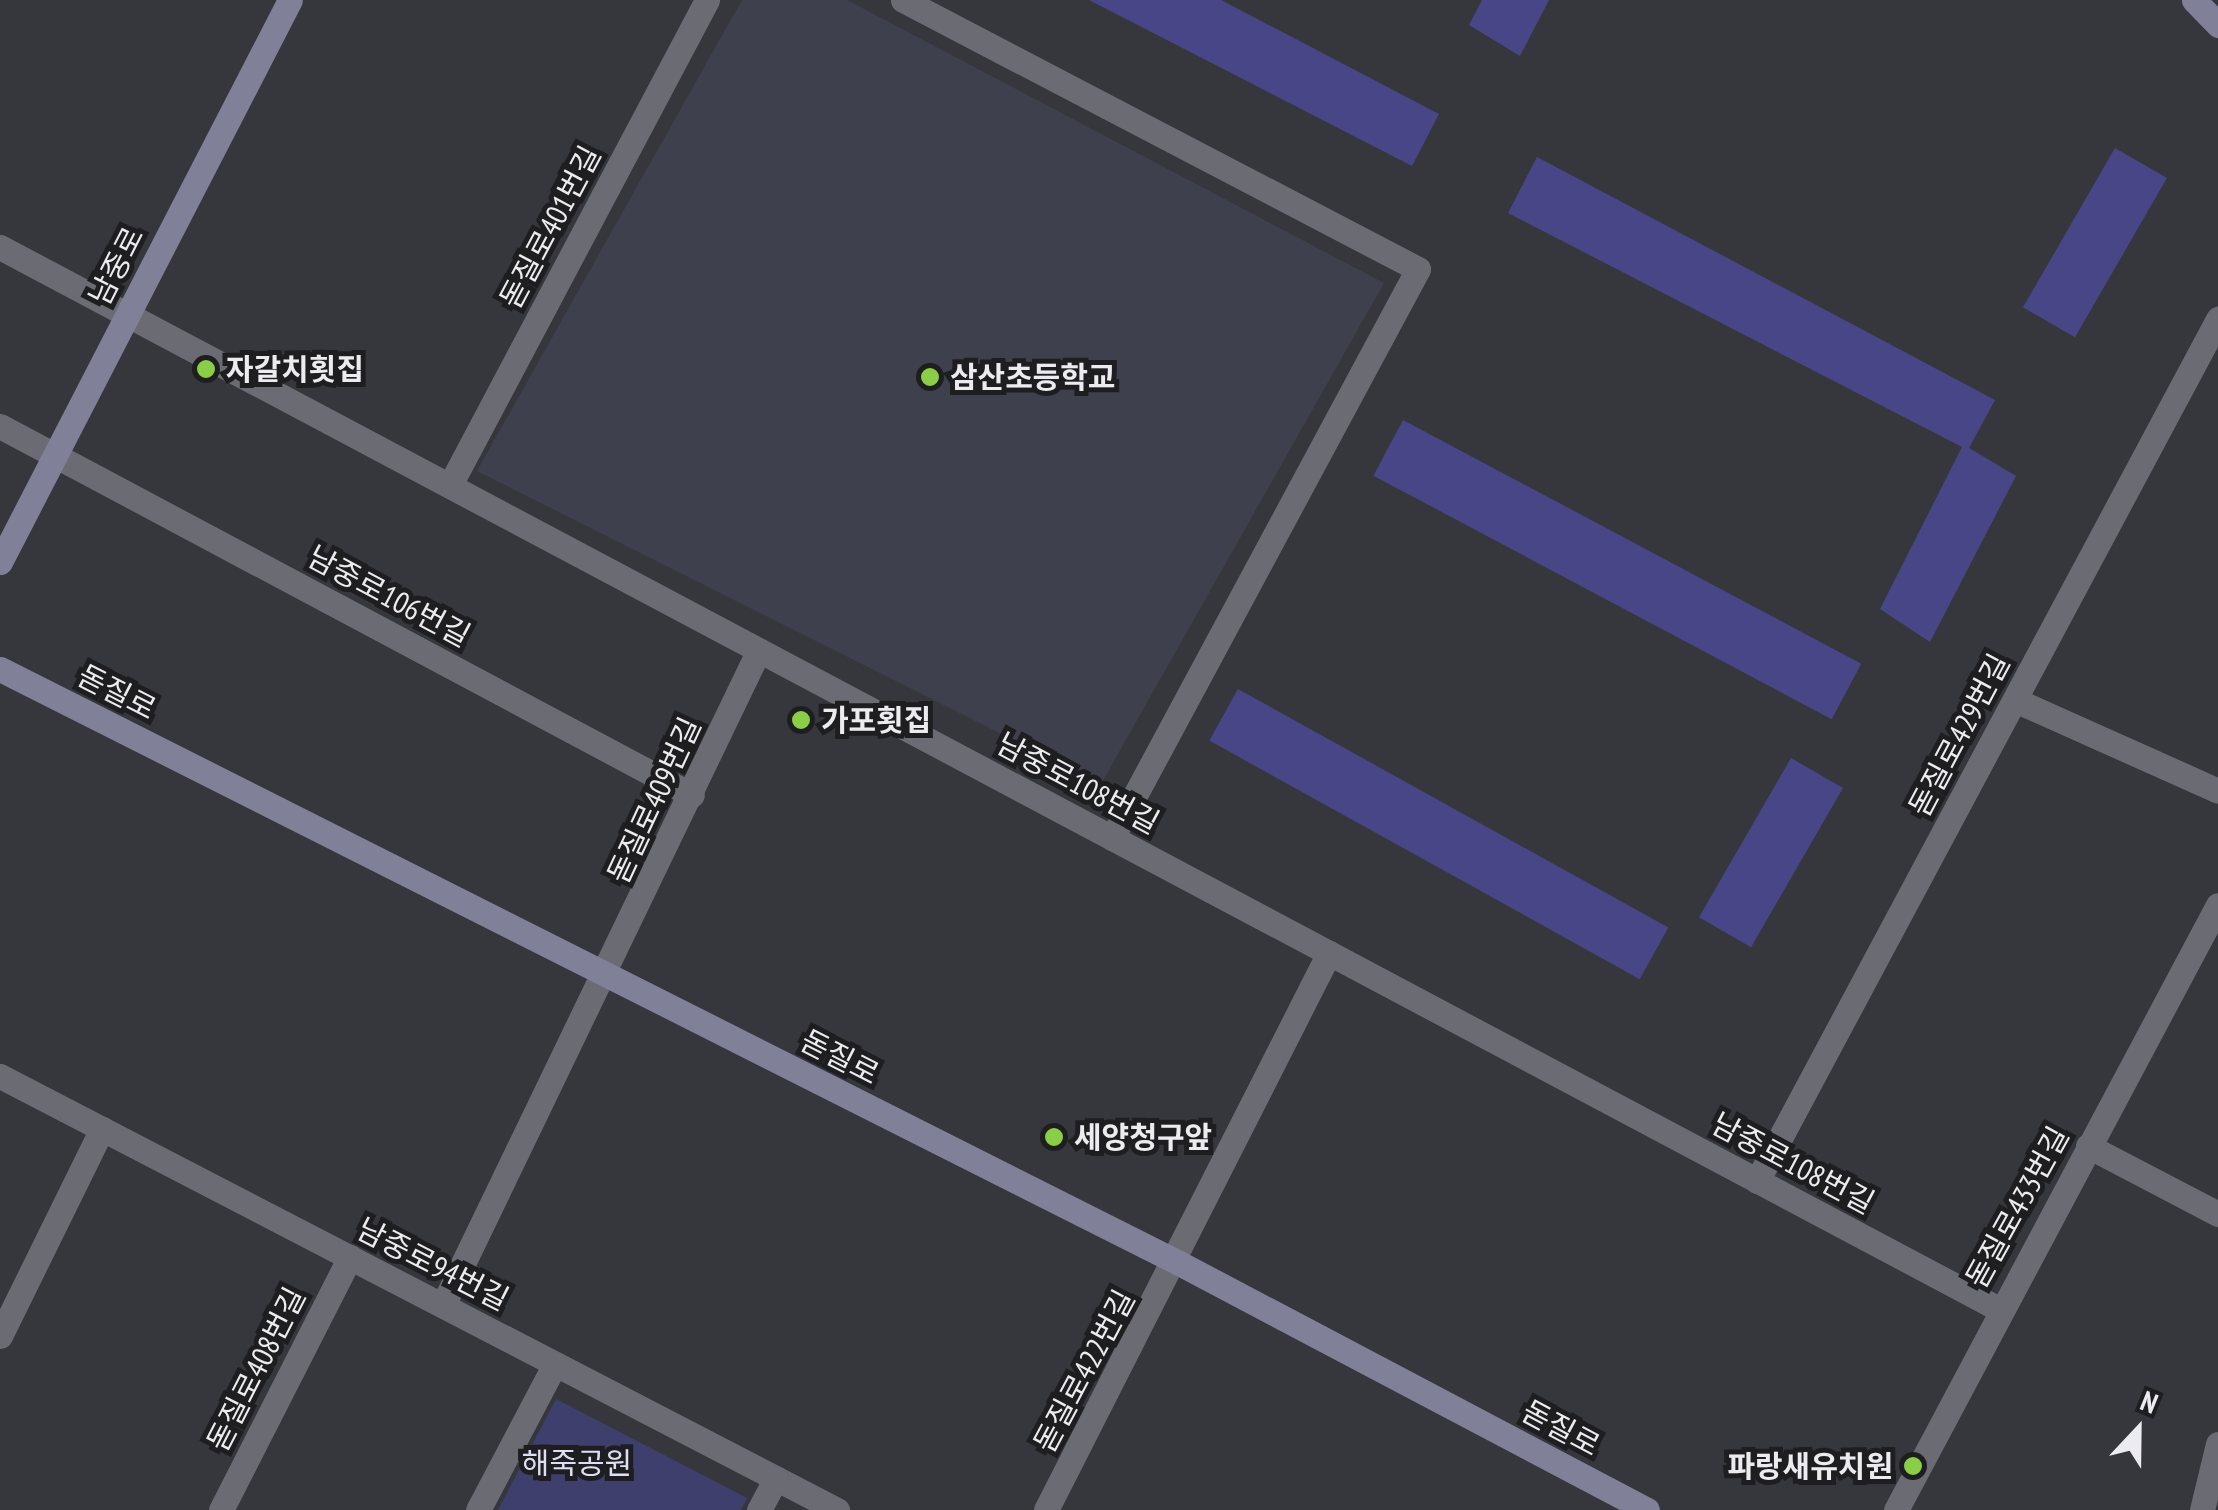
<!DOCTYPE html>
<html>
<head>
<meta charset="utf-8">
<style>
	body { margin:0 }
	#map { position:relative; width:2218px; height:1510px; overflow:hidden; background:#36373d; font-family:"PT Sans Narrow","Noto Sans KR",sans-serif }
	div>[style] { position:absolute }
	.built>* { inset:0; background:#3f404d }
	.green>* { inset:0; background:#3f3f6d }
	.building>* { inset:0; background:#484687; transform-origin:0 0 }
	.street>* { height:25px; margin:-12.5px; padding:0 12.5px; transform-origin:12.5px; border-radius:12.5px; background:#6b6b73 }
	.secondary>* { height:25px; margin:-12.5px; padding:0 12.5px; transform-origin:12.5px; border-radius:12.5px; background:#808199 }
	.dots>* { width:28px; height:28px; translate:-50% -50%; box-sizing:border-box; border:5px solid #1e1e21; border-radius:50% }
	span { translate:-50% -50%; white-space:nowrap; text-align:center; line-height:1.15; -webkit-text-stroke:10px #1e1e21; paint-order:stroke }
	.street-label { font-size:30px; color:#ebebf0 }
	.poi-label { font-size:30px; color:#ebebf0; font-weight:700 }
	.left { translate:0 -50%; text-align:left }
	.right { translate:-100% -50%; text-align:right }
	.park-label { font-size:30px; color:#dedff3 }
	.north { position:absolute; left:2088px; top:1380px; width:100px; height:100px; -webkit-text-stroke:8px #1e1e21; paint-order:stroke; rotate:22deg; font-size:28px; font-weight:700; line-height:40px; text-align:center; color:#ebebf0 }
	.north::after { content:''; display:block; margin:auto; width:35px; height:45px; background:#ebebf0; clip-path:polygon(50% 0,100% 100%,50% 72%,0 100%) }
</style>
</head>
<body>
<div id="map">
	<div class="built">
		<i style="clip-path:polygon(742px 0,847px 0,1384px 283px,1101px 784px,477px 471px)"></i>
	</div>
	<div class="green">
		<i style="clip-path:polygon(556px 1399px,747px 1498px,741px 1510px,498px 1510px)"></i>
	</div>
	<div class="building">
		<i style="clip-path:polygon(1089px 0,1221px 0,1439px 114px,1412px 166px)"></i>
		<i style="clip-path:polygon(1482px 0,1549px 0,1520px 56px,1469px 25px)"></i>
		<i style="left:2115px;top:148px;width:60px;height:184px;rotate:30deg"></i>
		<i style="clip-path:polygon(1537px 157px,1995px 400px,1969px 448px,2016px 476px,1930px 642px,1880px 609px,1962px 447px,1508px 213px)"></i>
		<i style="left:1403px;top:420px;width:519px;height:63px;rotate:28deg"></i>
		<i style="left:1238px;top:689px;width:492px;height:59px;rotate:29deg"></i>
		<i style="left:1791px;top:758px;width:60px;height:184px;rotate:30deg"></i>
	</div>
	<div class="street">
		<i style="left:903px;top:0;width:581px;rotate:27.58deg"></i>
		<i style="left:1418px;top:269px;width:646px;rotate:118.27deg"></i>
		<i style="left:0;top:247px;width:2264px;rotate:27.98deg"></i>
		<i style="left:0;top:426px;width:784px;rotate:28.07deg"></i>
		<i style="left:450px;top:485px;width:549px;rotate:-62.08deg"></i>
		<i style="left:2015px;top:700px;width:222px;rotate:24.1deg"></i>
		<i style="left:0;top:1076px;width:943px;rotate:27.41deg"></i>
		<i style="left:2088px;top:1146px;width:147px;rotate:27.6deg"></i>
		<i style="left:1757px;top:1181px;width:978px;rotate:-61.86deg"></i>
		<i style="left:443px;top:1305px;width:727px;rotate:-64.25deg"></i>
		<i style="left:0;top:1336px;width:231px;rotate:-63.8deg"></i>
		<i style="left:221px;top:1510px;width:284px;rotate:-63deg"></i>
		<i style="left:478px;top:1510px;width:165px;rotate:-62.2deg"></i>
		<i style="left:759px;top:1510px;width:36px;rotate:-62deg"></i>
		<i style="left:1046px;top:1510px;width:625px;rotate:-63.07deg"></i>
		<i style="left:1896px;top:1510px;width:685px;rotate:-61.98deg"></i>
		<i style="left:2202px;top:1510px;width:68px;rotate:-76.4deg"></i>
	</div>
	<div class="secondary">
		<i style="left:2194px;top:0;width:35px;rotate:46deg"></i>
		<i style="left:0;top:562px;width:632px;rotate:-62.71deg"></i>
		<i style="left:0;top:669px;width:1320px;rotate:26.74deg"></i>
		<i style="left:1179px;top:1263px;width:529px;rotate:27.82deg"></i>
	</div>
	<div class="dots">
		<i style="left:206px;top:369px;background:#8ace47"></i>
		<i style="left:930px;top:377px;background:#8ace47"></i>
		<i style="left:801px;top:720px;background:#8ace47"></i>
		<i style="left:1054px;top:1137px;background:#8ace47"></i>
		<i style="left:1913px;top:1466px;background:#8ace47"></i>
	</div>
	<div class="street-label">
		<span style="left:550px;top:227px;rotate:-62deg">돋질로401번길</span>
		<span style="left:116px;top:266px;rotate:-63deg">남중로</span>
		<span style="left:389px;top:596px;rotate:28deg">남중로106번길</span>
		<span style="left:117px;top:692px;rotate:27deg">돋질로</span>
		<span style="left:1959px;top:735px;rotate:-62deg">돋질로429번길</span>
		<span style="left:1078px;top:783px;rotate:28deg">남중로108번길</span>
		<span style="left:654px;top:800px;rotate:-65deg">돋질로409번길</span>
		<span style="left:840px;top:1057px;rotate:27deg">돋질로</span>
		<span style="left:1793px;top:1163px;rotate:28deg">남중로108번길</span>
		<span style="left:2017px;top:1207px;rotate:-61deg">돋질로433번길</span>
		<span style="left:433px;top:1264px;rotate:27deg">남중로94번길</span>
		<span style="left:256px;top:1369px;rotate:-63deg">돋질로408번길</span>
		<span style="left:1084px;top:1371px;rotate:-62deg">돋질로422번길</span>
		<span style="left:1561px;top:1428px;rotate:28deg">돋질로</span>
	</div>
	<div class="poi-label">
		<span class="left" style="left:226px;top:369px">자갈치횟집</span>
		<span class="left" style="left:950px;top:377px">삼산초등학교</span>
		<span class="left" style="left:821px;top:720px">가포횟집</span>
		<span class="left" style="left:1074px;top:1137px">세양청구앞</span>
		<span class="right" style="left:1893px;top:1466px">파랑새유치원</span>
	</div>
	<div class="park-label">
		<span style="left:577px;top:1463px">해죽공원</span>
	</div>
	<div class="north">N</div>
</div>
</body>
</html>
